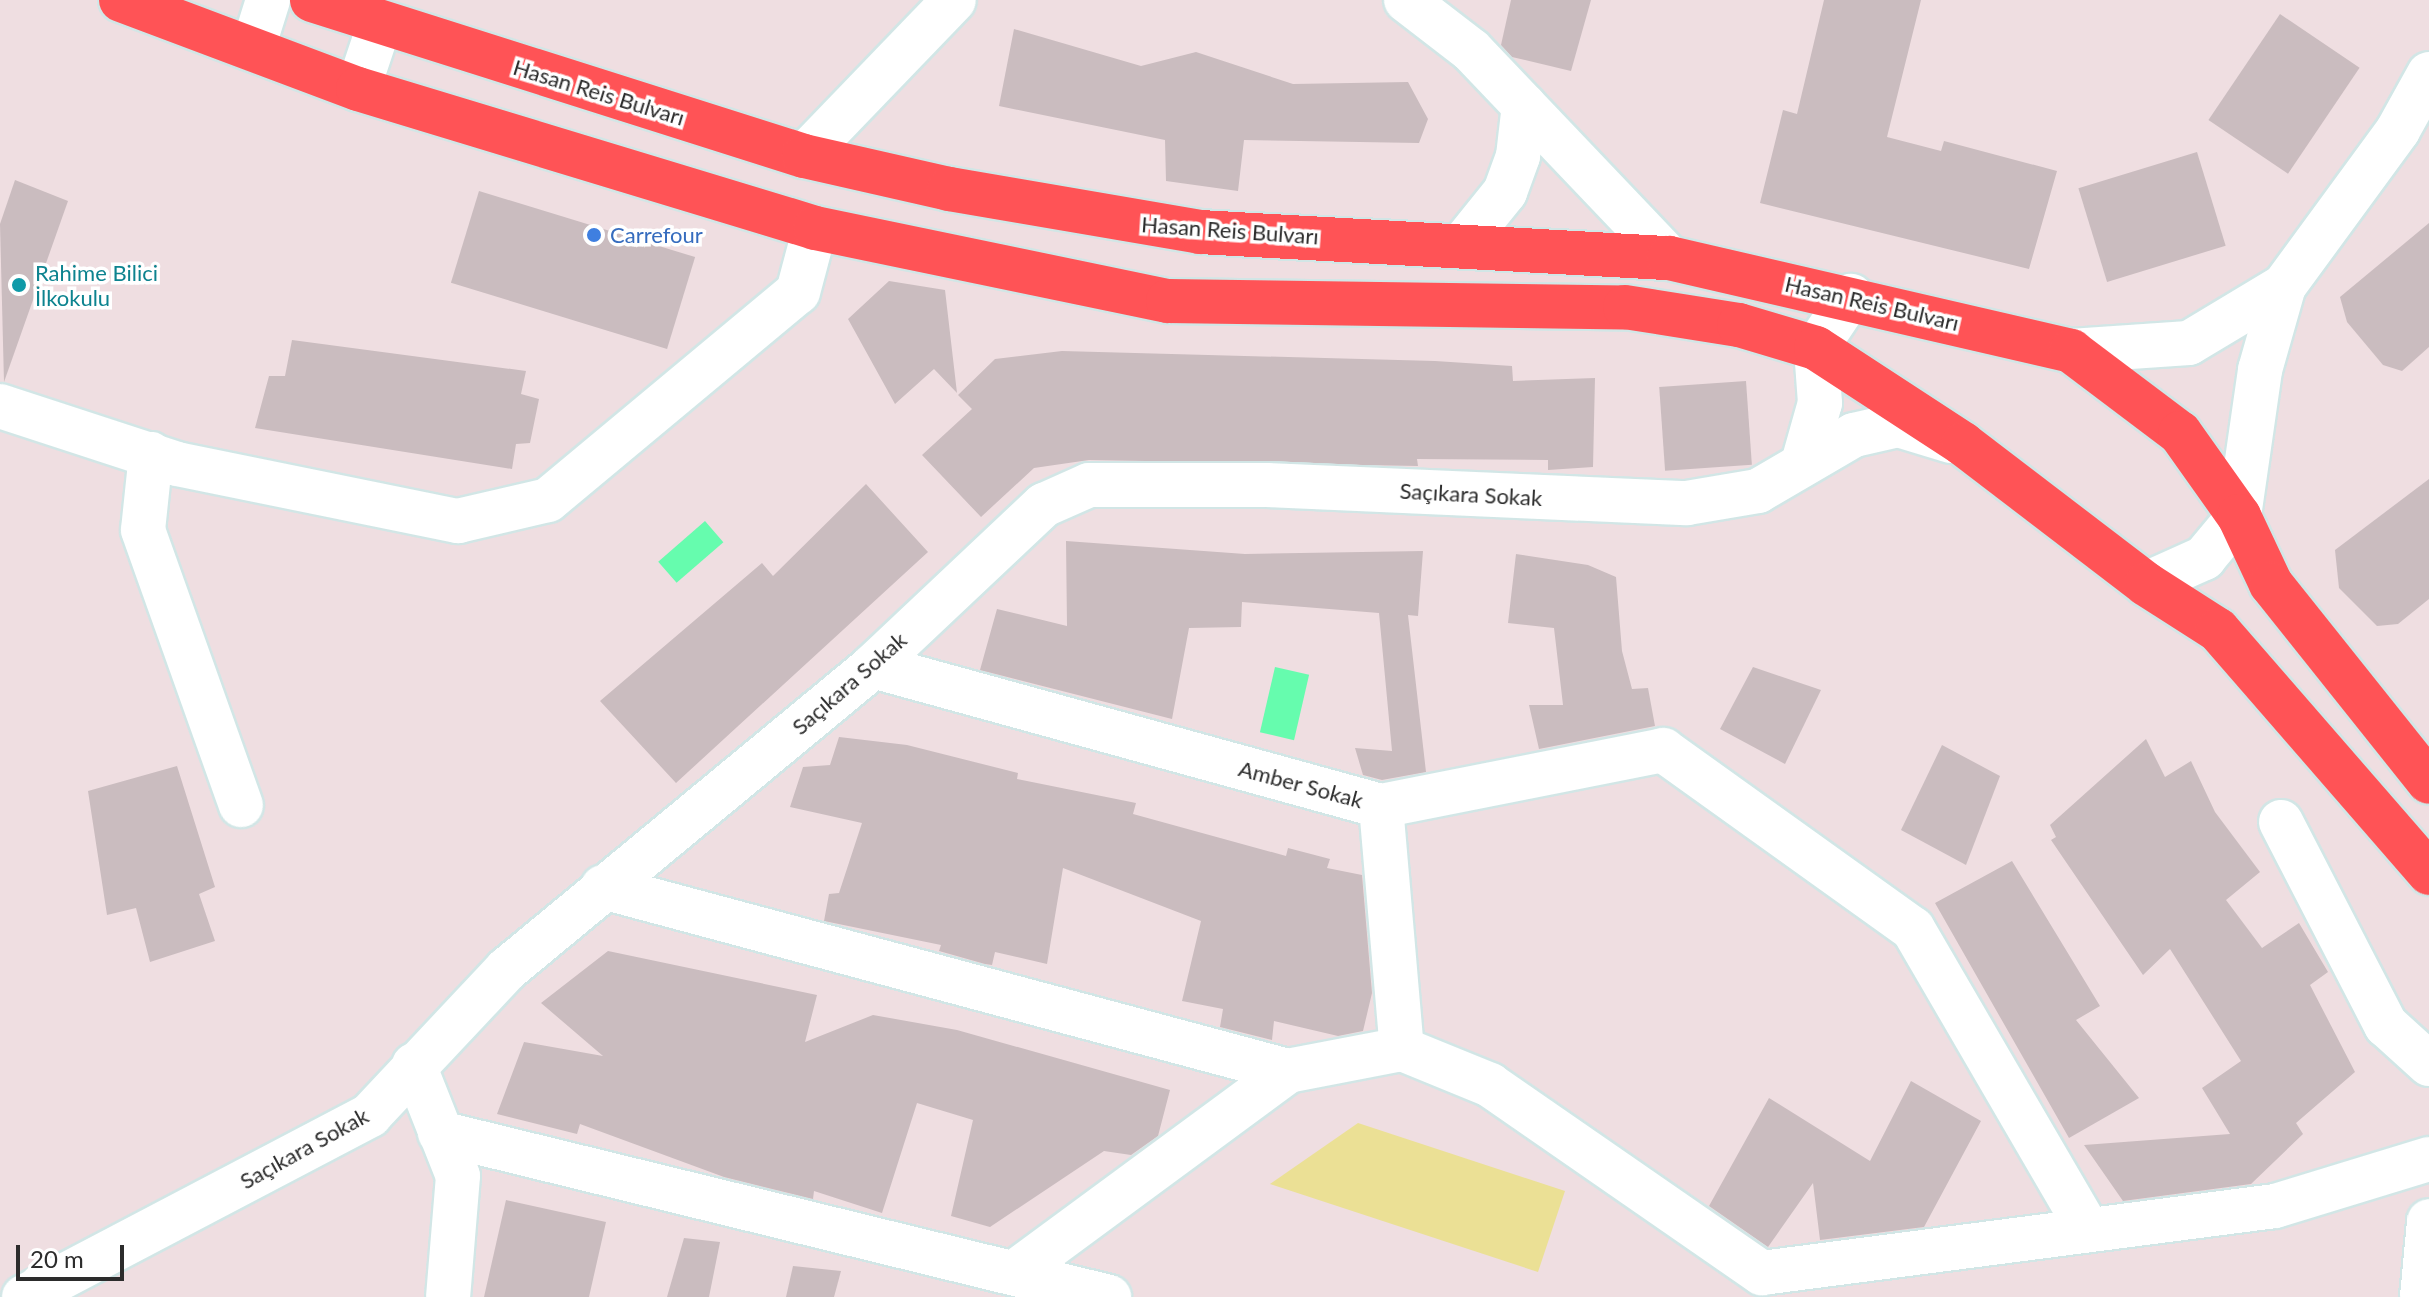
<!DOCTYPE html>
<html>
<head>
<meta charset="utf-8">
<style>
	body { margin:0 }
	#map { position:relative; width:2429px; height:1297px; overflow:hidden; background:#efdee1; font-family:Lato,sans-serif }
	div>[style] { position:absolute }
	.green>* { inset:0; background:#ebe095 }
	.water>* { inset:0; background:#66fcae; transform-origin:0 0 }
	.building>* { inset:0; background:#cabcbf; transform-origin:0 0 }
	.roads { filter:drop-shadow(2px 0 #d2e6e6) drop-shadow(-2px 0 #d2e6e6) drop-shadow(0 2px #d2e6e6) drop-shadow(0 -2px #d2e6e6) }
	.minor>* { height:44px; margin:-22px; padding:0 22px; transform-origin:22px; border-radius:22px; background:#fff }
	.major>* { height:44px; margin:-22px; padding:0 22px; transform-origin:22px; border-radius:22px; background:#ff5356 }
	.dots>* { width:22px; height:22px; translate:-50% -50%; box-sizing:border-box; border:4px solid #fff; border-radius:50% }
	span { translate:-50% -50%; white-space:nowrap; text-align:center; line-height:1.15; -webkit-text-stroke:7px #fff; paint-order:stroke }
	.street-label { font-size:22px; color:#2c2c2c }
	.shop-label { font-size:22px; color:#366cbe }
	.left { translate:0 -50%; text-align:left }
	.culture-label { font-size:22px; color:#0d838f }
	.scale { position:absolute; left:16px; top:1245px; width:108px; height:36px; box-sizing:border-box; border:4px solid #2c2c2c; border-top:0; padding-left:10px; font-size:24px; line-height:28px; white-space:nowrap; color:#2c2c2c; -webkit-text-stroke:6px #fff; paint-order:stroke }
</style>
</head>
<body>
<div id="map">
	<div class="green">
		<i style="clip-path:polygon(1358px 1123px,1565px 1191px,1538px 1272px,1270px 1184px)"></i>
	</div>
	<div class="water">
		<i style="left:705px;top:521px;width:28px;height:62px;rotate:49deg"></i>
		<i style="left:1275px;top:667px;width:35px;height:67px;rotate:13deg"></i>
	</div>
	<div class="building">
		<i style="clip-path:polygon(1511px 0,1591px 0,1571px 71px,1512px 57px,1501px 45px)"></i>
		<i style="clip-path:polygon(1824px 0,1921px 0,1887px 137px,1941px 151px,1944px 141px,2057px 171px,2029px 269px,1760px 203px,1783px 110px,1797px 114px)"></i>
		<i style="left:2280px;top:14px;width:96px;height:128px;rotate:34deg"></i>
		<i style="clip-path:polygon(1014px 29px,1141px 66px,1196px 52px,1293px 84px,1408px 82px,1428px 119px,1419px 143px,1244px 140px,1238px 191px,1166px 181px,1165px 140px,999px 106px)"></i>
		<i style="left:2197px;top:152px;width:98px;height:124px;rotate:73deg"></i>
		<i style="clip-path:polygon(15px 180px,68px 201px,4px 382px,0 224px)"></i>
		<i style="left:479px;top:191px;width:226px;height:96px;rotate:17deg"></i>
		<i style="clip-path:polygon(2429px 223px,2429px 347px,2402px 371px,2383px 365px,2347px 322px,2340px 297px)"></i>
		<i style="clip-path:polygon(889px 281px,945px 290px,957px 393px,934px 369px,895px 404px,848px 319px)"></i>
		<i style="clip-path:polygon(292px 340px,526px 371px,521px 394px,539px 399px,530px 443px,516px 444px,512px 469px,255px 428px,269px 376px,285px 376px)"></i>
		<i style="clip-path:polygon(1062px 351px,1435px 361px,1512px 366px,1513px 381px,1595px 378px,1593px 467px,1548px 470px,1548px 460px,1417px 459px,1418px 466px,1089px 460px,1034px 468px,981px 517px,922px 455px,972px 409px,958px 395px,995px 359px)"></i>
		<i style="left:1746px;top:381px;width:84px;height:87px;rotate:86deg"></i>
		<i style="clip-path:polygon(2429px 479px,2429px 599px,2398px 624px,2377px 626px,2339px 588px,2335px 550px)"></i>
		<i style="clip-path:polygon(866px 484px,928px 552px,676px 783px,600px 701px,762px 563px,773px 576px)"></i>
		<i style="clip-path:polygon(1066px 541px,1245px 554px,1423px 551px,1418px 616px,1408px 615px,1426px 772px,1382px 780px,1363px 775px,1355px 748px,1392px 751px,1379px 613px,1242px 602px,1241px 627px,1189px 628px,1172px 719px,980px 670px,997px 609px,1067px 626px)"></i>
		<i style="clip-path:polygon(1516px 554px,1588px 565px,1616px 577px,1622px 651px,1632px 689px,1648px 688px,1655px 726px,1539px 749px,1529px 705px,1563px 705px,1554px 628px,1508px 623px)"></i>
		<i style="clip-path:polygon(1753px 667px,1821px 690px,1785px 764px,1720px 729px)"></i>
		<i style="clip-path:polygon(839px 737px,907px 745px,1018px 773px,1017px 779px,1136px 803px,1133px 814px,1286px 856px,1288px 848px,1330px 859px,1327px 868px,1362px 875px,1372px 993px,1363px 1031px,1338px 1036px,1274px 1021px,1272px 1040px,1220px 1027px,1223px 1009px,1182px 1001px,1201px 921px,1063px 868px,1047px 964px,995px 952px,992px 965px,985px 964px,939px 951px,941px 945px,824px 921px,829px 894px,839px 893px,862px 823px,790px 807px,803px 767px,830px 765px)"></i>
		<i style="clip-path:polygon(2146px 739px,2165px 777px,2191px 761px,2215px 812px,2260px 872px,2226px 900px,2262px 948px,2299px 923px,2328px 972px,2310px 985px,2355px 1072px,2296px 1123px,2303px 1134px,2251px 1184px,2123px 1201px,2084px 1145px,2230px 1134px,2202px 1088px,2241px 1061px,2170px 949px,2143px 975px,2051px 840px,2056px 837px,2050px 825px)"></i>
		<i style="clip-path:polygon(1942px 745px,2000px 776px,1966px 865px,1901px 830px)"></i>
		<i style="clip-path:polygon(177px 766px,215px 887px,199px 894px,215px 941px,150px 962px,136px 908px,107px 915px,88px 791px)"></i>
		<i style="clip-path:polygon(2012px 861px,2100px 1006px,2076px 1020px,2139px 1098px,2069px 1138px,1935px 903px)"></i>
		<i style="clip-path:polygon(608px 951px,817px 995px,805px 1042px,873px 1015px,957px 1030px,1170px 1090px,1158px 1136px,1131px 1155px,1104px 1151px,990px 1227px,951px 1216px,973px 1120px,917px 1103px,882px 1213px,814px 1191px,813px 1199px,724px 1177px,580px 1124px,577px 1134px,497px 1114px,524px 1042px,603px 1056px,541px 1003px)"></i>
		<i style="clip-path:polygon(1911px 1081px,1981px 1121px,1924px 1227px,1820px 1240px,1813px 1183px,1768px 1247px,1709px 1206px,1769px 1098px,1870px 1161px)"></i>
		<i style="clip-path:polygon(506px 1200px,606px 1222px,589px 1297px,484px 1297px)"></i>
		<i style="clip-path:polygon(684px 1238px,720px 1242px,709px 1297px,667px 1297px)"></i>
		<i style="clip-path:polygon(793px 1266px,841px 1271px,834px 1297px,786px 1297px)"></i>
	</div>
	<div class="roads">
		<div class="minor">
			<i style="left:1406px;top:0;width:82px;rotate:37.6deg"></i>
			<i style="left:1471px;top:50px;width:287px;rotate:46.4deg"></i>
			<i style="left:253px;top:48px;width:50px;rotate:-72.6deg"></i>
			<i style="left:358px;top:89px;width:70px;rotate:-71.6deg"></i>
			<i style="left:804px;top:156px;width:216px;rotate:-46.1deg"></i>
			<i style="left:1463px;top:244px;width:67px;rotate:-51.1deg"></i>
			<i style="left:1505px;top:192px;width:38px;rotate:-70deg"></i>
			<i style="left:1518px;top:156px;width:51px;rotate:-83.3deg"></i>
			<i style="left:2071px;top:351px;width:118px;rotate:-3.9deg"></i>
			<i style="left:2189px;top:343px;width:111px;rotate:-31deg"></i>
			<i style="left:0;top:406px;width:186px;rotate:18.1deg"></i>
			<i style="left:177px;top:464px;width:287px;rotate:11.5deg"></i>
			<i style="left:458px;top:521px;width:92px;rotate:-13.1deg"></i>
			<i style="left:548px;top:500px;width:325px;rotate:-39.8deg"></i>
			<i style="left:798px;top:292px;width:66px;rotate:-75.1deg"></i>
			<i style="left:151px;top:454px;width:76px;rotate:96deg"></i>
			<i style="left:143px;top:530px;width:292px;rotate:70.4deg"></i>
			<i style="left:1803px;top:463px;width:62px;rotate:-74.2deg"></i>
			<i style="left:1820px;top:403px;width:55px;rotate:-94.2deg"></i>
			<i style="left:1816px;top:348px;width:63px;rotate:-56.1deg"></i>
			<i style="left:2146px;top:584px;width:64px;rotate:-24.1deg"></i>
			<i style="left:2204px;top:558px;width:55px;rotate:-50.2deg"></i>
			<i style="left:2239px;top:516px;width:148px;rotate:-81.8deg"></i>
			<i style="left:2260px;top:370px;width:87px;rotate:-74.1deg"></i>
			<i style="left:2284px;top:286px;width:193px;rotate:-53.8deg"></i>
			<i style="left:2398px;top:130px;width:64px;rotate:-61deg"></i>
			<i style="left:873px;top:666px;width:527px;rotate:15.41deg"></i>
			<i style="left:1381px;top:806px;width:244px;rotate:85.1deg"></i>
			<i style="left:1402px;top:1049px;width:116px;rotate:169.1deg"></i>
			<i style="left:1381px;top:806px;width:288px;rotate:-11.2deg"></i>
			<i style="left:1663px;top:750px;width:307px;rotate:35.6deg"></i>
			<i style="left:1913px;top:929px;width:348px;rotate:59.8deg"></i>
			<i style="left:2281px;top:822px;width:229px;rotate:62.7deg"></i>
			<i style="left:2386px;top:1025px;width:58px;rotate:42.2deg"></i>
			<i style="left:603px;top:887px;width:709px;rotate:15.04deg"></i>
			<i style="left:1288px;top:1071px;width:340px;rotate:143.6deg"></i>
			<i style="left:1402px;top:1049px;width:95px;rotate:22.2deg"></i>
			<i style="left:1490px;top:1085px;width:331px;rotate:34.7deg"></i>
			<i style="left:1762px;top:1273px;width:517px;rotate:-7.44deg"></i>
			<i style="left:2275px;top:1206px;width:161px;rotate:-17deg"></i>
			<i style="left:414px;top:1065px;width:119px;rotate:68.4deg"></i>
			<i style="left:458px;top:1176px;width:121px;rotate:94.7deg"></i>
			<i style="left:440px;top:1133px;width:689px;rotate:13.77deg"></i>
			<i style="left:24px;top:1297px;width:391px;rotate:-27.7deg"></i>
			<i style="left:370px;top:1115px;width:199px;rotate:-46.8deg"></i>
			<i style="left:506px;top:970px;width:477px;rotate:-39.6deg"></i>
			<i style="left:873px;top:666px;width:235px;rotate:-43.3deg"></i>
			<i style="left:1044px;top:505px;width:49px;rotate:-24deg"></i>
			<i style="left:1089px;top:485px;width:178px"></i>
			<i style="left:1267px;top:485px;width:420px;rotate:2.5deg"></i>
			<i style="left:1687px;top:503px;width:72px;rotate:-9.6deg"></i>
			<i style="left:1758px;top:491px;width:111px;rotate:-30.3deg"></i>
			<i style="left:1854px;top:435px;width:45px;rotate:-12.8deg"></i>
			<i style="left:1898px;top:425px;width:55px;rotate:16.8deg"></i>
			<i style="left:2422px;top:1297px;width:76px;rotate:-84.7deg"></i>
		</div>
		<div class="major">
			<i style="left:121px;top:0;width:253px;rotate:20.6deg"></i>
			<i style="left:358px;top:89px;width:478px;rotate:16.9deg"></i>
			<i style="left:815px;top:228px;width:360px;rotate:11.7deg"></i>
			<i style="left:1168px;top:301px;width:457px;rotate:0.8deg"></i>
			<i style="left:1625px;top:307px;width:115px;rotate:9deg"></i>
			<i style="left:1739px;top:325px;width:80px;rotate:16.6deg"></i>
			<i style="left:1816px;top:348px;width:176px;rotate:33.1deg"></i>
			<i style="left:1963px;top:444px;width:230px;rotate:37.4deg"></i>
			<i style="left:2146px;top:584px;width:85px;rotate:32.6deg"></i>
			<i style="left:2218px;top:630px;width:322px;rotate:49deg"></i>
			<i style="left:312px;top:0;width:516px;rotate:17.59deg"></i>
			<i style="left:804px;top:156px;width:149px;rotate:12.8deg"></i>
			<i style="left:949px;top:189px;width:255px;rotate:9.7deg"></i>
			<i style="left:1200px;top:232px;width:470px;rotate:3.2deg"></i>
			<i style="left:1669px;top:258px;width:413px;rotate:13deg"></i>
			<i style="left:2071px;top:351px;width:136px;rotate:37deg"></i>
			<i style="left:2180px;top:433px;width:102px;rotate:54.6deg"></i>
			<i style="left:2239px;top:516px;width:75px;rotate:64.8deg"></i>
			<i style="left:2271px;top:584px;width:253px;rotate:51.4deg"></i>
		</div>
	</div>
	<div class="dots">
		<i style="left:594px;top:235px;background:#3f7fe0"></i>
		<i style="left:19px;top:285px;background:#0f9aa8"></i>
	</div>
	<div class="street-label">
		<span style="left:599px;top:92px;rotate:17deg">Hasan Reis Bulvarı</span>
		<span style="left:1230px;top:230px;rotate:4deg">Hasan Reis Bulvarı</span>
		<span style="left:1872px;top:303px;rotate:13deg">Hasan Reis Bulvarı</span>
		<span style="left:1471px;top:494px;rotate:3deg">Saçıkara Sokak</span>
		<span style="left:849px;top:683px;rotate:-41deg">Saçıkara Sokak</span>
		<span style="left:1301px;top:784px;rotate:15deg">Amber Sokak</span>
		<span style="left:304px;top:1148px;rotate:-29deg">Saçıkara Sokak</span>
	</div>
	<div class="shop-label">
		<span class="left" style="left:610px;top:235px">Carrefour</span>
	</div>
	<div class="culture-label">
		<span class="left" style="left:35px;top:285px">Rahime Bilici<br>İlkokulu</span>
	</div>
	<div class="scale">20 m</div>
</div>
</body>
</html>
